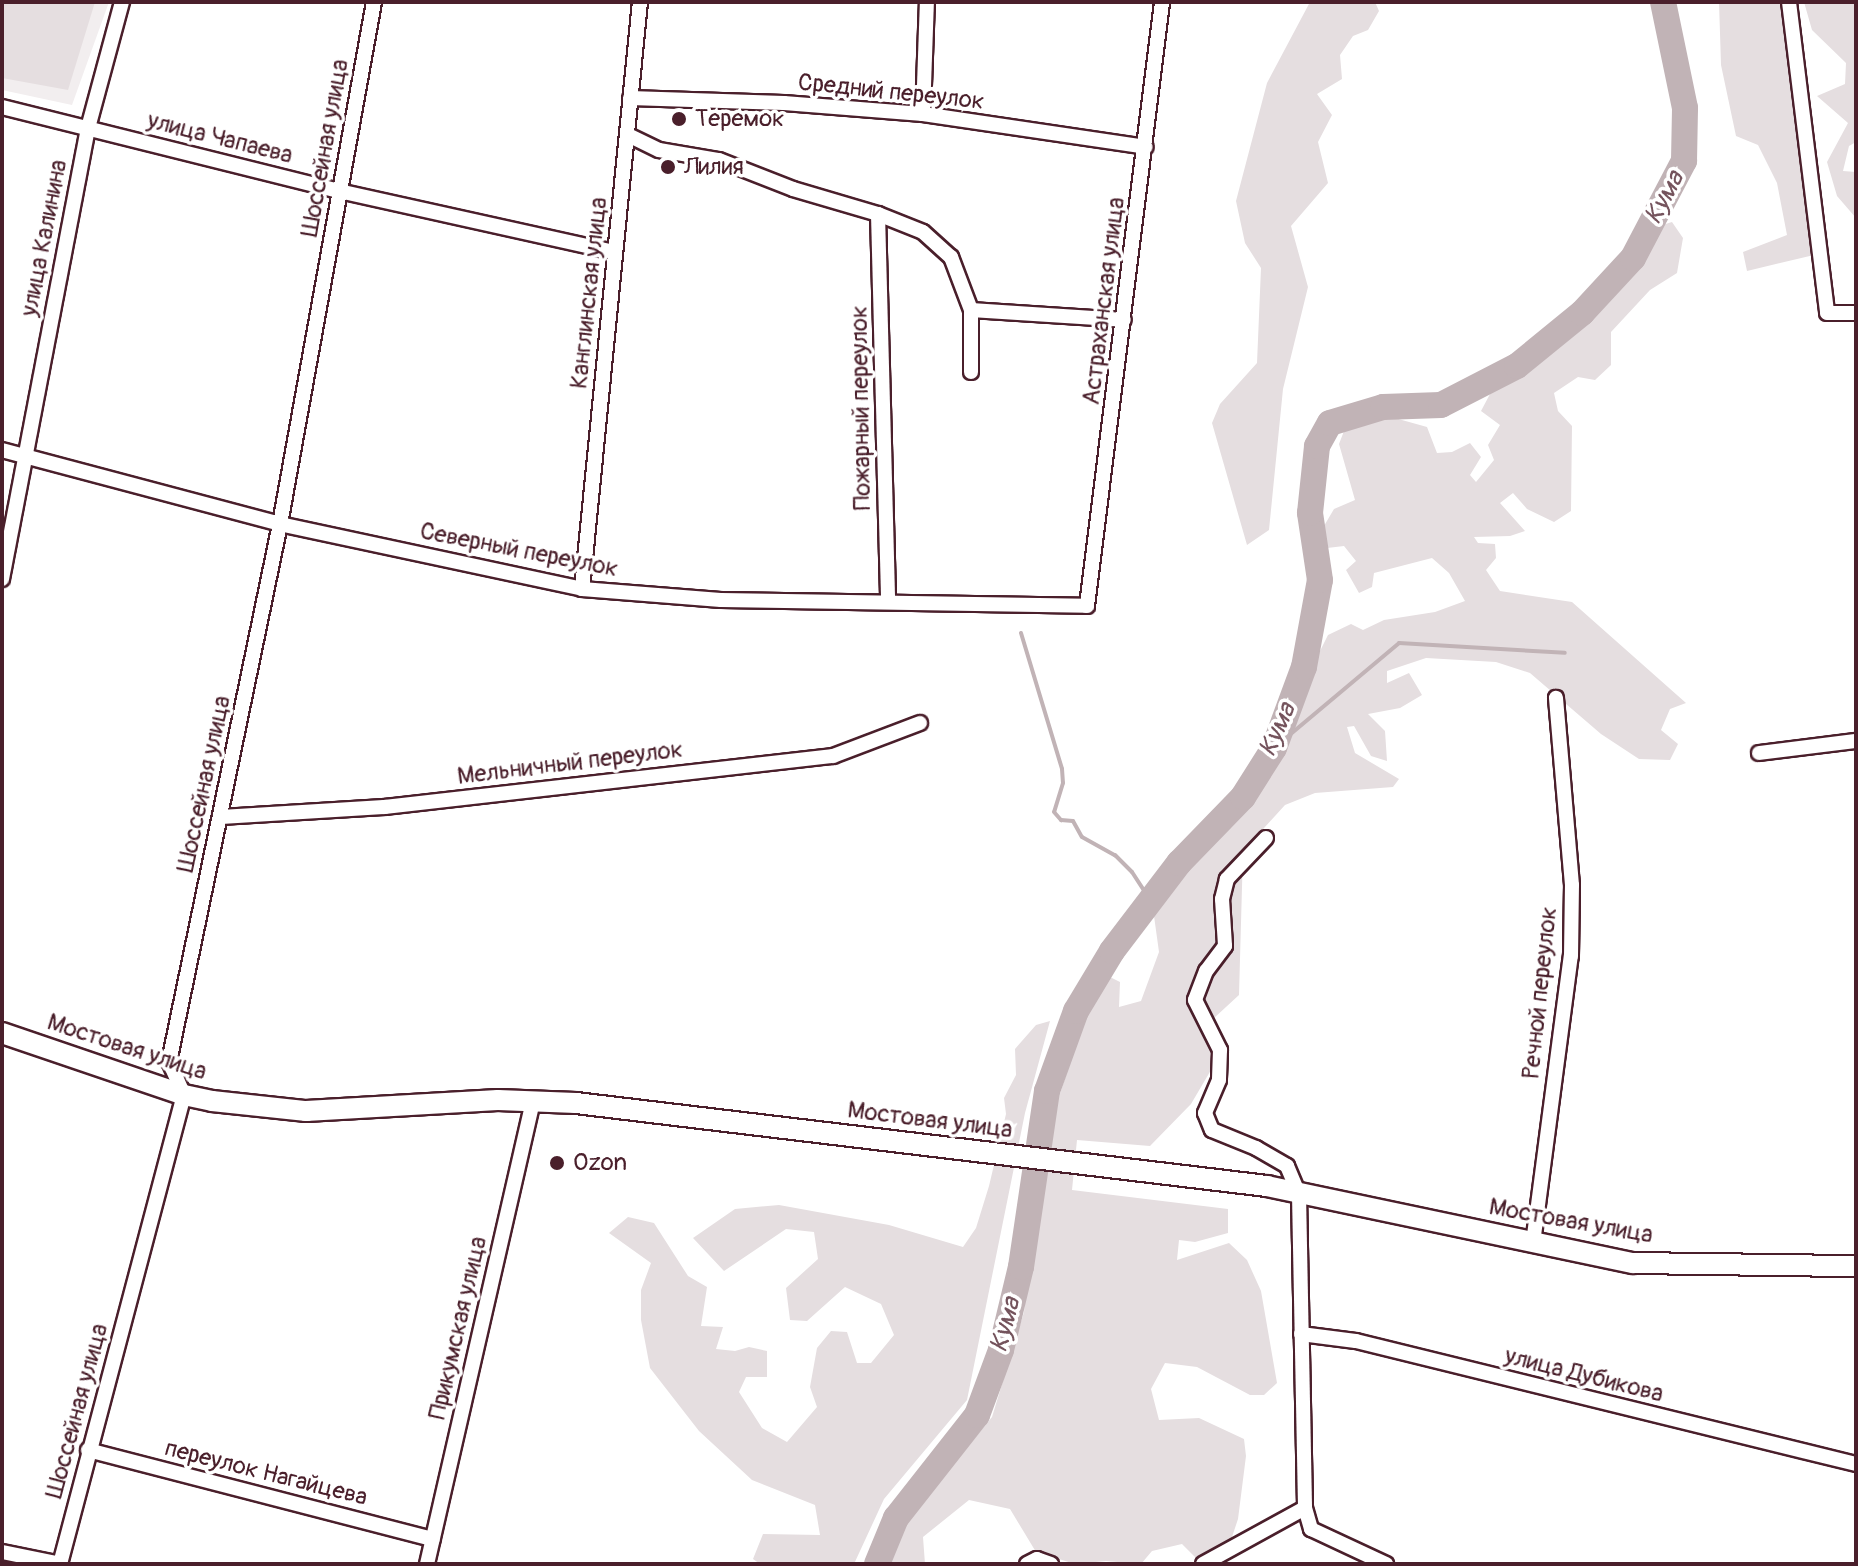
<!DOCTYPE html>
<html>
<head>
<meta charset="utf-8">
<style>
	body { margin:0 }
	#map { position:relative; width:1858px; height:1566px; overflow:hidden; background:#fff; font-family:Pangolin,sans-serif }
	div>[style] { position:absolute }
	.built>* { inset:0; background:#f2eeef }
	.green>* { inset:0; background:#e5dee0 }
	.stream>* { height:4px; margin:-2px; padding:0 2px; transform-origin:2px; border-radius:2px; background:#c1b3b6 }
	.river>* { height:26px; margin:-13px; padding:0 13px; transform-origin:13px; border-radius:13px; background:#c1b3b6 }
	.roads { filter:drop-shadow(2px 0 #4a1f2b) drop-shadow(-2px 0 #4a1f2b) drop-shadow(0 2px #4a1f2b) drop-shadow(0 -2px #4a1f2b) }
	.street>* { height:14px; margin:-7px; padding:0 7px; transform-origin:7px; border-radius:7px; background:#fff }
	.secondary>* { height:20px; margin:-10px; padding:0 10px; transform-origin:10px; border-radius:10px; background:#fff }
	.dots>* { width:22px; height:22px; translate:-50% -50%; box-sizing:border-box; border:4px solid #fff; border-radius:50% }
	span { translate:-50% -50%; white-space:nowrap; text-align:center; line-height:1.15; -webkit-text-stroke:7px #fff; paint-order:stroke }
	.street-label { font-size:24px; color:#4a1f2b }
	.poi-label { font-size:24px; color:#4a1f2b }
	.left { translate:0 -50%; text-align:left }
	.water-label { font-size:26px; color:#74535c; font-style:italic }
	.frame { position:absolute; inset:0; border:4px solid #4a1f2b; pointer-events:none }
</style>
</head>
<body>
<div id="map">
	<div class="built">
		<i style="clip-path:polygon(2px 2px,109px 2px,72px 105px,2px 90px)"></i>
	</div>
	<div class="green">
		<i style="clip-path:polygon(2px 2px,95px 2px,68px 90px,2px 78px)"></i>
		<i style="clip-path:polygon(1310px 2px,1375px 2px,1379px 11px,1368px 30px,1353px 36px,1340px 55px,1342px 79px,1317px 94px,1332px 115px,1318px 142px,1328px 183px,1291px 226px,1308px 287px,1283px 389px,1269px 530px,1247px 545px,1212px 423px,1220px 404px,1257px 363px,1261px 268px,1245px 243px,1236px 201px,1267px 83px)"></i>
		<i style="clip-path:polygon(1719px 2px,1784px 2px,1814px 255px,1747px 271px,1743px 252px,1787px 235px,1777px 183px,1758px 145px,1736px 136px,1721px 65px)"></i>
		<i style="clip-path:polygon(1804px 2px,1856px 2px,1856px 142px,1849px 146px,1843px 171px,1856px 172px,1856px 218px,1837px 196px,1827px 162px,1848px 123px,1817px 96px,1845px 84px,1846px 63px,1812px 30px)"></i>
		<i style="clip-path:polygon(1672px 222px,1683px 238px,1677px 273px,1650px 290px,1611px 332px,1611px 365px,1595px 380px,1578px 377px,1554px 393px,1558px 411px,1572px 426px,1571px 511px,1554px 522px,1527px 509px,1513px 493px,1500px 503px,1525px 531px,1510px 536px,1474px 537px,1478px 543px,1495px 544px,1496px 558px,1486px 570px,1500px 591px,1572px 602px,1686px 703px,1670px 709px,1661px 730px,1678px 744px,1670px 760px,1639px 759px,1601px 734px,1530px 673px,1496px 662px,1426px 658px,1387px 671px,1387px 683px,1409px 673px,1422px 695px,1400px 708px,1368px 714px,1385px 731px,1387px 761px,1371px 756px,1354px 726px,1347px 727px,1355px 753px,1399px 779px,1393px 787px,1315px 793px,1285px 805px,1243px 851px,1239px 995px,1200px 1031px,1210px 1045px,1211px 1070px,1191px 1104px,1150px 1146px,1077px 1140px,1072px 1190px,1228px 1209px,1228px 1233px,1195px 1242px,1179px 1240px,1177px 1260px,1229px 1243px,1247px 1260px,1261px 1291px,1277px 1383px,1264px 1395px,1250px 1395px,1197px 1367px,1165px 1363px,1151px 1389px,1159px 1420px,1199px 1418px,1244px 1439px,1246px 1456px,1238px 1519px,1231px 1540px,1196px 1558px,1182px 1544px,1152px 1551px,1141px 1564px,1106px 1561px,1075px 1564px,1036px 1552px,1010px 1509px,969px 1500px,923px 1537px,925px 1564px,887px 1564px,904px 1525px,992px 1417px,1024px 1312px,1035px 1210px,1052px 1118px,1095px 987px,1108px 976px,1120px 982px,1119px 1007px,1141px 1001px,1159px 952px,1154px 916px,1184px 873px,1250px 801px,1306px 698px,1313px 665px,1328px 635px,1351px 624px,1363px 630px,1384px 620px,1435px 612px,1465px 601px,1449px 573px,1432px 558px,1374px 573px,1372px 587px,1359px 593px,1346px 570px,1356px 561px,1344px 546px,1327px 548px,1321px 531px,1334px 509px,1355px 500px,1339px 444px,1344px 431px,1384px 415px,1427px 427px,1437px 453px,1452px 452px,1470px 443px,1481px 457px,1470px 475px,1476px 482px,1494px 460px,1488px 445px,1500px 425px,1481px 411px,1490px 394px,1588px 322px,1635px 272px,1659px 226px)"></i>
		<i style="clip-path:polygon(1050px 1021px,1025px 1113px,967px 1400px,884px 1499px,854px 1564px,760px 1564px,753px 1559px,763px 1534px,820px 1535px,815px 1505px,752px 1480px,699px 1431px,650px 1368px,641px 1320px,641px 1290px,651px 1263px,609px 1233px,628px 1217px,654px 1223px,688px 1276px,707px 1287px,701px 1326px,723px 1327px,716px 1349px,735px 1351px,749px 1347px,767px 1351px,767px 1377px,746px 1377px,739px 1392px,762px 1428px,787px 1442px,817px 1407px,810px 1387px,817px 1348px,831px 1331px,847px 1332px,857px 1363px,871px 1363px,894px 1335px,881px 1304px,845px 1287px,807px 1321px,790px 1320px,786px 1288px,818px 1259px,814px 1232px,786px 1229px,724px 1271px,693px 1238px,735px 1209px,779px 1205px,889px 1225px,963px 1247px,976px 1228px,989px 1186px,1006px 1114px,1004px 1098px,1016px 1075px,1015px 1049px,1036px 1025px)"></i>
	</div>
	<div class="stream">
		<i style="left:1021px;top:633px;width:142px;rotate:73.2deg"></i>
		<i style="left:1062px;top:769px;width:14px;rotate:86deg"></i>
		<i style="left:1063px;top:783px;width:30px;rotate:107deg"></i>
		<i style="left:1054px;top:812px;width:11px;rotate:49deg"></i>
		<i style="left:1061px;top:820px;width:12px;rotate:5deg"></i>
		<i style="left:1073px;top:821px;width:18px;rotate:61deg"></i>
		<i style="left:1082px;top:837px;width:38px;rotate:29deg"></i>
		<i style="left:1115px;top:855px;width:24px;rotate:45deg"></i>
		<i style="left:1132px;top:872px;width:35px;rotate:57deg"></i>
		<i style="left:1274px;top:748px;width:163px;rotate:-40deg"></i>
		<i style="left:1399px;top:643px;width:166px;rotate:3.4deg"></i>
	</div>
	<div class="river">
		<i style="left:877px;top:1564px;width:50px;rotate:-67.6deg"></i>
		<i style="left:896px;top:1518px;width:131px;rotate:-51.8deg"></i>
		<i style="left:977px;top:1415px;width:69px;rotate:-69.7deg"></i>
		<i style="left:1001px;top:1350px;width:85px;rotate:-76.5deg"></i>
		<i style="left:1021px;top:1267px;width:178px;rotate:-81.6deg"></i>
		<i style="left:1047px;top:1091px;width:85px;rotate:-70.1deg"></i>
		<i style="left:1076px;top:1011px;width:70px;rotate:-59deg"></i>
		<i style="left:1112px;top:951px;width:111px;rotate:-52.7deg"></i>
		<i style="left:1179px;top:863px;width:92px;rotate:-45.9deg"></i>
		<i style="left:1243px;top:797px;width:58px;rotate:-57.7deg"></i>
		<i style="left:1274px;top:748px;width:86px;rotate:-69.7deg"></i>
		<i style="left:1304px;top:667px;width:88px;rotate:-79.6deg"></i>
		<i style="left:1320px;top:580px;width:68px;rotate:-98.5deg"></i>
		<i style="left:1310px;top:513px;width:67px;rotate:-84deg"></i>
		<i style="left:1317px;top:446px;width:26px;rotate:-61deg"></i>
		<i style="left:1330px;top:423px;width:55px;rotate:-16.8deg"></i>
		<i style="left:1383px;top:407px;width:58px;rotate:-2deg"></i>
		<i style="left:1441px;top:405px;width:85px;rotate:-27.2deg"></i>
		<i style="left:1517px;top:366px;width:84px;rotate:-39.2deg"></i>
		<i style="left:1582px;top:313px;width:75px;rotate:-47.2deg"></i>
		<i style="left:1633px;top:258px;width:110px;rotate:-62.3deg"></i>
		<i style="left:1684px;top:161px;width:53px;rotate:-88.9deg"></i>
		<i style="left:1685px;top:108px;width:108px;rotate:-101.7deg"></i>
	</div>
	<div class="roads">
		<div class="street">
			<i style="left:1789px;top:2px;width:313px;rotate:83deg"></i>
			<i style="left:1827px;top:313px;width:29px"></i>
			<i style="left:630px;top:98px;width:154px;rotate:1.9deg"></i>
			<i style="left:784px;top:103px;width:139px;rotate:4.5deg"></i>
			<i style="left:923px;top:114px;width:225px;rotate:8.4deg"></i>
			<i style="left:2px;top:107px;width:347px;rotate:14deg"></i>
			<i style="left:339px;top:191px;width:282px;rotate:12.5deg"></i>
			<i style="left:923px;top:114px;width:112px;rotate:-88deg"></i>
			<i style="left:628px;top:135px;width:34px;rotate:26deg"></i>
			<i style="left:659px;top:150px;width:61px;rotate:9.5deg"></i>
			<i style="left:719px;top:160px;width:79px;rotate:21.4deg"></i>
			<i style="left:793px;top:189px;width:89px;rotate:16.4deg"></i>
			<i style="left:878px;top:214px;width:48px;rotate:21.8deg"></i>
			<i style="left:923px;top:232px;width:38px;rotate:42deg"></i>
			<i style="left:951px;top:257px;width:57px;rotate:69.3deg"></i>
			<i style="left:971px;top:310px;width:153px;rotate:3.7deg"></i>
			<i style="left:878px;top:214px;width:386px;rotate:88.5deg"></i>
			<i style="left:971px;top:372px;width:62px;rotate:-90deg"></i>
			<i style="left:2px;top:450px;width:288px;rotate:14.9deg"></i>
			<i style="left:280px;top:524px;width:309px;rotate:12.1deg"></i>
			<i style="left:582px;top:589px;width:139px;rotate:4.5deg"></i>
			<i style="left:721px;top:600px;width:366px;rotate:0.9deg"></i>
			<i style="left:1087px;top:606px;width:609px;rotate:-82.92deg"></i>
			<i style="left:2px;top:579px;width:459px;rotate:-79.2deg"></i>
			<i style="left:88px;top:128px;width:131px;rotate:-74.9deg"></i>
			<i style="left:582px;top:589px;width:590px;rotate:-84.36deg"></i>
			<i style="left:1759px;top:753px;width:98px;rotate:-7.1deg"></i>
			<i style="left:220px;top:817px;width:165px;rotate:-3.5deg"></i>
			<i style="left:385px;top:807px;width:451px;rotate:-6.5deg"></i>
			<i style="left:833px;top:756px;width:93px;rotate:-20.8deg"></i>
			<i style="left:1266px;top:838px;width:57px;rotate:133.6deg"></i>
			<i style="left:1227px;top:879px;width:21px;rotate:104deg"></i>
			<i style="left:1222px;top:899px;width:47px;rotate:86.3deg"></i>
			<i style="left:1225px;top:946px;width:31px;rotate:127deg"></i>
			<i style="left:1206px;top:971px;width:31px;rotate:111deg"></i>
			<i style="left:1195px;top:1000px;width:56px;rotate:63.4deg"></i>
			<i style="left:1220px;top:1050px;width:30px;rotate:92deg"></i>
			<i style="left:1219px;top:1080px;width:36px;rotate:113deg"></i>
			<i style="left:1205px;top:1113px;width:18px;rotate:68deg"></i>
			<i style="left:1212px;top:1130px;width:48px;rotate:22.2deg"></i>
			<i style="left:1256px;top:1148px;width:36px;rotate:30deg"></i>
			<i style="left:1287px;top:1166px;width:30px;rotate:67deg"></i>
			<i style="left:1299px;top:1194px;width:314px;rotate:88.9deg"></i>
			<i style="left:1533px;top:1243px;width:290px;rotate:-82.5deg"></i>
			<i style="left:1571px;top:956px;width:71px;rotate:-89.2deg"></i>
			<i style="left:1572px;top:885px;width:188px;rotate:-94.9deg"></i>
			<i style="left:1301px;top:1334px;width:55px;rotate:7.3deg"></i>
			<i style="left:1356px;top:1341px;width:515px;rotate:13.82deg"></i>
			<i style="left:88px;top:1450px;width:356px;rotate:14.5deg"></i>
			<i style="left:2px;top:1552px;width:60px;rotate:11.5deg"></i>
			<i style="left:60px;top:1564px;width:485px;rotate:-75.2deg"></i>
			<i style="left:184px;top:1095px;width:36px;rotate:-114deg"></i>
			<i style="left:169px;top:1062px;width:549px;rotate:-78.34deg"></i>
			<i style="left:280px;top:524px;width:530px;rotate:-79.79deg"></i>
			<i style="left:427px;top:1564px;width:475px;rotate:-77.1deg"></i>
			<i style="left:1027px;top:1564px;width:11px;rotate:-27deg"></i>
			<i style="left:1037px;top:1559px;width:15px;rotate:20deg"></i>
			<i style="left:1203px;top:1564px;width:116px;rotate:-28.8deg"></i>
			<i style="left:1305px;top:1508px;width:22px;rotate:74deg"></i>
			<i style="left:1311px;top:1529px;width:83px;rotate:25deg"></i>
		</div>
		<div class="secondary">
			<i style="left:2px;top:1033px;width:192px;rotate:18.8deg"></i>
			<i style="left:184px;top:1095px;width:29px;rotate:12deg"></i>
			<i style="left:212px;top:1101px;width:95px;rotate:6.1deg"></i>
			<i style="left:306px;top:1111px;width:192px;rotate:-3.3deg"></i>
			<i style="left:498px;top:1100px;width:78px;rotate:2.2deg"></i>
			<i style="left:576px;top:1103px;width:696px;rotate:6.85deg"></i>
			<i style="left:1267px;top:1186px;width:374px;rotate:11.9deg"></i>
			<i style="left:1633px;top:1263px;width:223px;rotate:0.8deg"></i>
		</div>
	</div>
	<div class="dots">
		<i style="left:679px;top:119px;background:#4a1f2b"></i>
		<i style="left:668px;top:167px;background:#4a1f2b"></i>
		<i style="left:557px;top:1163px;background:#4a1f2b"></i>
	</div>
	<div class="street-label">
		<span style="left:891px;top:92px;rotate:6deg">Средний переулок</span>
		<span style="left:220px;top:138px;rotate:14deg">улица Чапаева</span>
		<span style="left:325px;top:148px;rotate:-80deg">Шоссейная улица</span>
		<span style="left:44px;top:238px;rotate:-79deg">улица Калинина</span>
		<span style="left:589px;top:293px;rotate:-84deg">Канглинская улица</span>
		<span style="left:1104px;top:301px;rotate:-83deg">Астраханская улица</span>
		<span style="left:861px;top:408px;rotate:-91deg">Пожарный переулок</span>
		<span style="left:519px;top:550px;rotate:11deg">Северный переулок</span>
		<span style="left:570px;top:763px;rotate:-7deg">Мельничный переулок</span>
		<span style="left:204px;top:784px;rotate:-78deg">Шоссейная улица</span>
		<span style="left:1540px;top:993px;rotate:-84deg">Речной переулок</span>
		<span style="left:127px;top:1047px;rotate:18deg">Мостовая улица</span>
		<span style="left:930px;top:1120px;rotate:7deg">Мостовая улица</span>
		<span style="left:1571px;top:1221px;rotate:10deg">Мостовая улица</span>
		<span style="left:458px;top:1328px;rotate:-77deg">Прикумская улица</span>
		<span style="left:1584px;top:1375px;rotate:14deg">улица Дубикова</span>
		<span style="left:77px;top:1411px;rotate:-75deg">Шоссейная улица</span>
		<span style="left:266px;top:1473px;rotate:14deg">переулок Нагайцева</span>
	</div>
	<div class="poi-label">
		<span class="left" style="left:695px;top:119px">Теремок</span>
		<span class="left" style="left:684px;top:167px">Лилия</span>
		<span class="left" style="left:573px;top:1163px">Ozon</span>
	</div>
	<div class="water-label">
		<span style="left:1665px;top:198px;rotate:-62deg">Кума</span>
		<span style="left:1278px;top:730px;rotate:-66deg">Кума</span>
		<span style="left:1006px;top:1325px;rotate:-75deg">Кума</span>
	</div>
	<div class="frame"></div>
</div>
</body>
</html>
